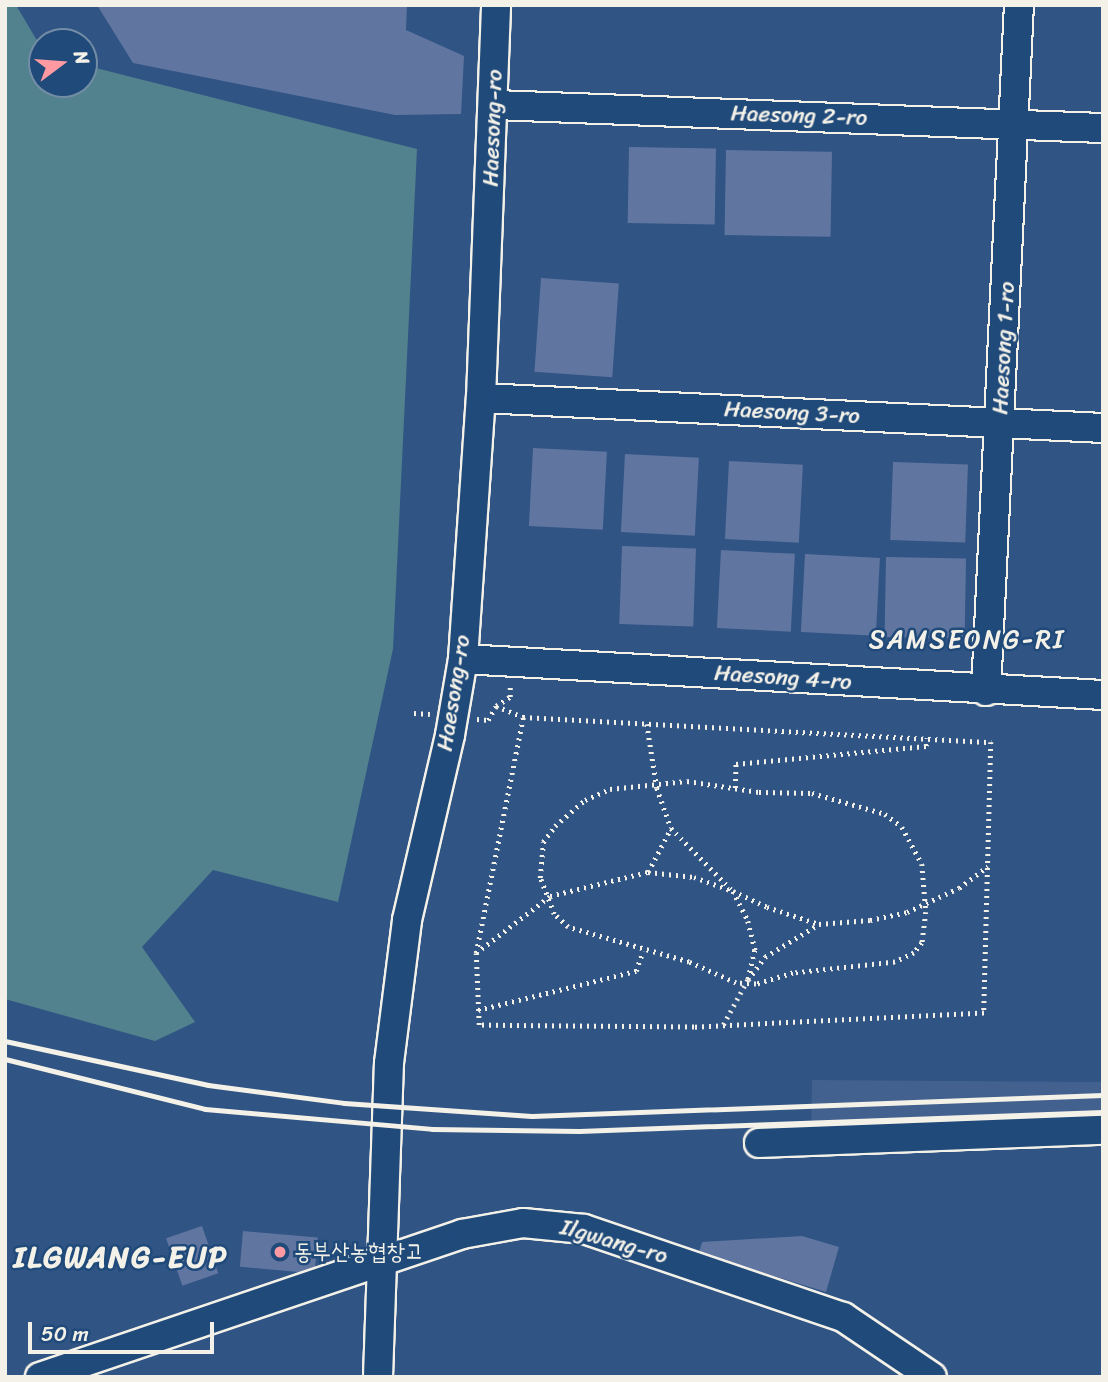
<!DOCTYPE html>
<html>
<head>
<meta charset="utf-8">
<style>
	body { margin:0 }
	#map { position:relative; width:1108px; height:1382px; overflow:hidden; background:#305484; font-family:Sriracha,"Poor Story",sans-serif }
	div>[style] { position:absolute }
	.built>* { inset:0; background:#43618f }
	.green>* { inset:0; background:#52828d }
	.building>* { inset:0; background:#6175a1; transform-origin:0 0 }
	.path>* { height:4.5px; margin-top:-2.25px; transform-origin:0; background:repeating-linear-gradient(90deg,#f4f1e8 0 2px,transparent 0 7px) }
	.roads { filter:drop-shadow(2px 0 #f4f1e8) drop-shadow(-2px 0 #f4f1e8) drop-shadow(0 2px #f4f1e8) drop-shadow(0 -2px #f4f1e8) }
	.minor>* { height:28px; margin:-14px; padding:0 14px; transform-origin:14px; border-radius:14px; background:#1f4a7a }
	.rail>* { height:5px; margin:-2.5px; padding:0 2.5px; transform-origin:2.5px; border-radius:2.5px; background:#f4f1e8 }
	.path-bridge>* { height:4.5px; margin-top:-2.25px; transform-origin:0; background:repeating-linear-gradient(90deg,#f4f1e8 0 2px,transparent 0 7px) }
	.dots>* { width:19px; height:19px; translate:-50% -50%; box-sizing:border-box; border:4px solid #1f4a7a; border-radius:50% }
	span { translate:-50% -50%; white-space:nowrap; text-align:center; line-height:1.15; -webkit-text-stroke:5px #1f4a7a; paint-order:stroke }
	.street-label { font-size:23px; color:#f4f1e8 }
	.poi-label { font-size:23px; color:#f4f1e8 }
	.left { translate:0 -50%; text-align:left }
	.quarter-label { font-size:26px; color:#f4f1e8; letter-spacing:2px }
	.district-label { font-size:30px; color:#f4f1e8; font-weight:700; letter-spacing:2px }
	.frame { position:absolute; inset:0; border:7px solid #f4f1e8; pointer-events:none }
	.north { position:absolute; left:28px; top:28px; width:70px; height:70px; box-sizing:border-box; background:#1f4a7a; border:2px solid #748da6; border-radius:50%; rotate:74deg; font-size:19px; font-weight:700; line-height:28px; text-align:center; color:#f4f1e8 }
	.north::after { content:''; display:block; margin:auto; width:24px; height:32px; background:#ff9aa2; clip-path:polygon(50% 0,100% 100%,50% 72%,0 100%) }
	.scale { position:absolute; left:28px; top:1322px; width:186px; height:32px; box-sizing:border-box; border:4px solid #f4f1e8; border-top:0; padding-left:9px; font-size:21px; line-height:24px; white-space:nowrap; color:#f4f1e8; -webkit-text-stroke:5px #1f4a7a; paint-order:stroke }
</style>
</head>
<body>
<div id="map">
	<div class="built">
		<i style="clip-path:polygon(812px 1080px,1103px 1082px,1103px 1127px,811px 1138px)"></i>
	</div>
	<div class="green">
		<i style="clip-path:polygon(5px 5px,16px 5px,42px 49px,42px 84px,84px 84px,84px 65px,417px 149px,393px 649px,338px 902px,213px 870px,142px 947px,195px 1022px,155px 1041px,5px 999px)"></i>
	</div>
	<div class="building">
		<i style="clip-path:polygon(97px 5px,407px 5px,406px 30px,464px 56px,461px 114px,395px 115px,133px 63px)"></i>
		<i style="left:629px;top:147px;width:87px;height:76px;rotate:1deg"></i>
		<i style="left:726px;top:150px;width:106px;height:85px;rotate:1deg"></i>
		<i style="left:541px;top:278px;width:78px;height:94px;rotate:4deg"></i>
		<i style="left:533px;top:448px;width:74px;height:78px;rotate:3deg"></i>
		<i style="left:625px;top:454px;width:74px;height:78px;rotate:3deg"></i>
		<i style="left:729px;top:461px;width:74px;height:78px;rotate:3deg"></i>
		<i style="left:893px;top:462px;width:75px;height:78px;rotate:2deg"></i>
		<i style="left:622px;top:546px;width:74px;height:78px;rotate:2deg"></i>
		<i style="left:721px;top:550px;width:74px;height:78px;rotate:3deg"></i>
		<i style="left:805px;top:554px;width:75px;height:78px;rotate:3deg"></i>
		<i style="left:886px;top:557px;width:80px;height:80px;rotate:1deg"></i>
		<i style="left:202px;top:1226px;width:50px;height:38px;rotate:71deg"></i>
		<i style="left:243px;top:1231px;width:75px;height:36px;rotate:5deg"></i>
		<i style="clip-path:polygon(802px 1236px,839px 1247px,826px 1292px,699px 1253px,702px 1242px)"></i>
	</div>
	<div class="path">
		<i style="left:496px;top:706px;width:29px;rotate:22deg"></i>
		<i style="left:523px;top:717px;width:469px;rotate:3.1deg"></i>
		<i style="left:991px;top:742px;width:271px;rotate:91.5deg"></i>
		<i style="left:984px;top:1013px;width:290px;rotate:177.2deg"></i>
		<i style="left:694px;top:1027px;width:215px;rotate:-179.5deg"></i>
		<i style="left:479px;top:1025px;width:72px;rotate:-92.4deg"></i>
		<i style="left:476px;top:953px;width:241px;rotate:-78.7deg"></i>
		<i style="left:414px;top:713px;width:16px;rotate:4deg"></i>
		<i style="left:477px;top:719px;width:11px;rotate:5deg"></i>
		<i style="left:488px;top:720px;width:16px;rotate:-60deg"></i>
		<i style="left:496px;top:706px;width:17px;rotate:-33deg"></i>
		<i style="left:510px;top:697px;width:10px;rotate:-90deg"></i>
		<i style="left:687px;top:781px;width:73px;rotate:8.7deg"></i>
		<i style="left:759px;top:792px;width:53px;rotate:1.1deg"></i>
		<i style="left:812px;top:793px;width:76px;rotate:16deg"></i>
		<i style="left:885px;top:814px;width:21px;rotate:37deg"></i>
		<i style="left:902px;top:827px;width:42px;rotate:61.6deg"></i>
		<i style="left:922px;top:864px;width:48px;rotate:85.2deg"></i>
		<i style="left:926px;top:912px;width:31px;rotate:97deg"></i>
		<i style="left:922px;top:943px;width:13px;rotate:129deg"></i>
		<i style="left:914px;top:953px;width:21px;rotate:155deg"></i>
		<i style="left:895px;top:962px;width:103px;rotate:173.8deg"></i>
		<i style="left:793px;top:973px;width:39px;rotate:163deg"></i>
		<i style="left:756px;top:984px;width:20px;rotate:-177deg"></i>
		<i style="left:736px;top:983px;width:51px;rotate:-155.9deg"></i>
		<i style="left:689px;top:962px;width:126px;rotate:-163.9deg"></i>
		<i style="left:568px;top:927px;width:19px;rotate:-137deg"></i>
		<i style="left:554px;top:914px;width:39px;rotate:-111deg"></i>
		<i style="left:540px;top:878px;width:36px;rotate:-85deg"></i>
		<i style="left:543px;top:842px;width:20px;rotate:-53deg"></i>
		<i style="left:555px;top:826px;width:40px;rotate:-41deg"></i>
		<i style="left:585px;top:800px;width:27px;rotate:-24deg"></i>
		<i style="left:610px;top:789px;width:77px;rotate:-5.9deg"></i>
		<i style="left:735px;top:788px;width:24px;rotate:-88deg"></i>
		<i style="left:736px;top:764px;width:191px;rotate:-5.4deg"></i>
		<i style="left:926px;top:746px;width:8px;rotate:-83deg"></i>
		<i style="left:648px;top:872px;width:50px;rotate:-62.4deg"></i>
		<i style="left:748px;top:980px;width:29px;rotate:-54deg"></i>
		<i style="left:765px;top:957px;width:63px;rotate:-31.4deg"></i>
		<i style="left:478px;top:1010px;width:163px;rotate:-13.9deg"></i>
		<i style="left:636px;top:971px;width:21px;rotate:-71deg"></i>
	</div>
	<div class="roads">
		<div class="minor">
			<i style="left:495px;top:105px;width:608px;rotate:2.17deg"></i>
			<i style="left:481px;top:398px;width:623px;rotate:2.76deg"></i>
			<i style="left:463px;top:659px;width:641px;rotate:3.22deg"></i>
			<i style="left:986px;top:691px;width:687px;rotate:-87.25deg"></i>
			<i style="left:759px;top:1143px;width:344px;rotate:-2.2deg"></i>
			<i style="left:40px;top:1377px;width:446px;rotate:-18.7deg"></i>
			<i style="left:462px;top:1234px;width:62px;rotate:-10.2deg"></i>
			<i style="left:523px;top:1223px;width:61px;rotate:5.6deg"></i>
			<i style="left:584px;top:1229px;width:274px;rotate:18.8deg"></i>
			<i style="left:843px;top:1317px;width:107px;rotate:34deg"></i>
			<i style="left:378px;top:1377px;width:314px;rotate:-88deg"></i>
			<i style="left:389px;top:1063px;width:144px;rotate:-82.8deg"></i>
			<i style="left:407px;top:920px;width:190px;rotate:-76.9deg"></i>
			<i style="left:450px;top:735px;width:77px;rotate:-80.3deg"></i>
			<i style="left:463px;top:659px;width:262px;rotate:-86.1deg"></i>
			<i style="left:481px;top:398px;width:393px;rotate:-87.8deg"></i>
		</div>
	</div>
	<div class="rail">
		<i style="left:5px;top:1041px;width:208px;rotate:12.2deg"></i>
		<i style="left:208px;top:1085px;width:137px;rotate:7.5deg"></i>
		<i style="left:344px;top:1103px;width:188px;rotate:4deg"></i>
		<i style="left:532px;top:1116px;width:571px;rotate:-2.11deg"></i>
		<i style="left:5px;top:1059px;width:206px;rotate:14deg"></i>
		<i style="left:205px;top:1109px;width:228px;rotate:5deg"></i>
		<i style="left:432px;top:1129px;width:147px;rotate:0.8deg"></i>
		<i style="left:579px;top:1131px;width:524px;rotate:-2.08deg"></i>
	</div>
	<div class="path-bridge">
		<i style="left:647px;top:724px;width:65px;rotate:81.1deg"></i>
		<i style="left:657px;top:788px;width:42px;rotate:70.7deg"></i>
		<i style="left:671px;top:828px;width:88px;rotate:45.5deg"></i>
		<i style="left:733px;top:891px;width:38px;rotate:25deg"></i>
		<i style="left:767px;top:907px;width:55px;rotate:18.1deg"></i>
		<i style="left:819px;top:924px;width:51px;rotate:-4.5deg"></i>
		<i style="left:870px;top:920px;width:38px;rotate:-12deg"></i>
		<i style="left:907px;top:912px;width:57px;rotate:-24.8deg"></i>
		<i style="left:959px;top:888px;width:36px;rotate:-37deg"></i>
		<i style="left:476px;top:953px;width:93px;rotate:-37.6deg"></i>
		<i style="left:550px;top:896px;width:101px;rotate:-13.8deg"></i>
		<i style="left:648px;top:872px;width:46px;rotate:6.2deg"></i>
		<i style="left:694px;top:877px;width:41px;rotate:19.7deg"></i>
		<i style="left:733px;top:891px;width:34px;rotate:63deg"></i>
		<i style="left:748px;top:921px;width:30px;rotate:76deg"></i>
		<i style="left:755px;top:950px;width:31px;rotate:103deg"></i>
		<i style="left:748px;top:980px;width:52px;rotate:118.5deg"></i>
	</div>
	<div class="dots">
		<i style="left:280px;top:1252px;background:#ff9aa2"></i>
	</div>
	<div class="street-label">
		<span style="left:799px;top:116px;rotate:2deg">Haesong 2-ro</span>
		<span style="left:493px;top:128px;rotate:-88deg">Haesong-ro</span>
		<span style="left:1004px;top:348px;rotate:-87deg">Haesong 1-ro</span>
		<span style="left:792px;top:413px;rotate:3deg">Haesong 3-ro</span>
		<span style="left:783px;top:678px;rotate:4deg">Haesong 4-ro</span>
		<span style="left:454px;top:693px;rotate:-81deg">Haesong-ro</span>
		<span style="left:614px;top:1242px;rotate:16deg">Ilgwang-ro</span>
	</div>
	<div class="poi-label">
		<span class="left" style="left:294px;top:1252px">동부산농협창고</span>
	</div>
	<div class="quarter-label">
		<span style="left:967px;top:640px">SAMSEONG-RI</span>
	</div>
	<div class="district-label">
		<span style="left:121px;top:1257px">ILGWANG-EUP</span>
	</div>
	<div class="frame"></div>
	<div class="north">N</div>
	<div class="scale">50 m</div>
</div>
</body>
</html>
